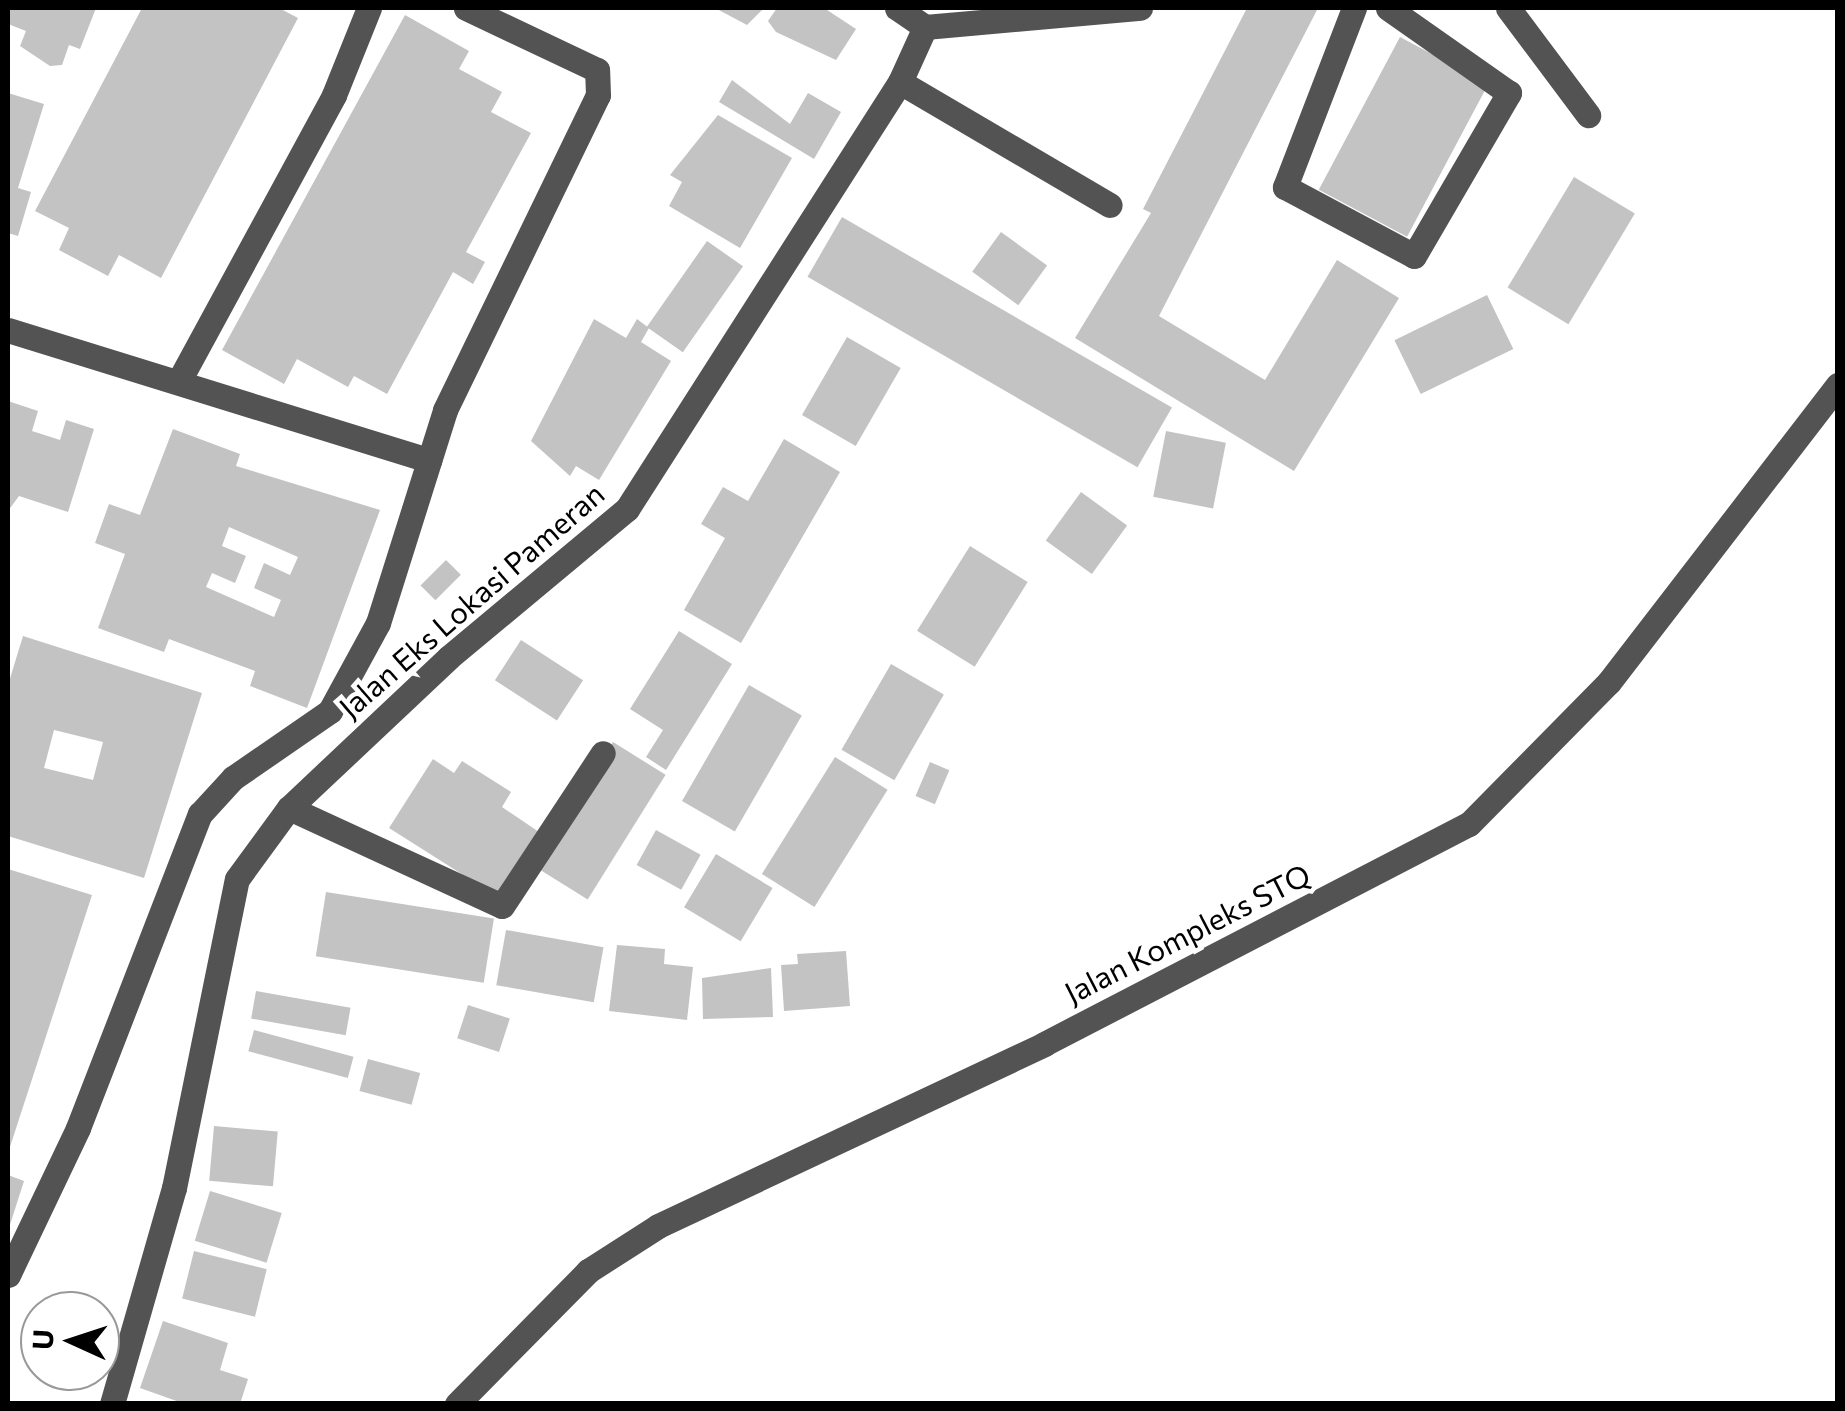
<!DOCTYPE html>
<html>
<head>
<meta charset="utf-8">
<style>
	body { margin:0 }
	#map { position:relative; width:1845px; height:1411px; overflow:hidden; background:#fff; font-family:Commissioner,sans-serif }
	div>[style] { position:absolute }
	.building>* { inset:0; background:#c3c3c3; transform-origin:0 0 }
	.minor>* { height:25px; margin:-12.5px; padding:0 12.5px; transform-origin:12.5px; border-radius:12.5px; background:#535353 }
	span { translate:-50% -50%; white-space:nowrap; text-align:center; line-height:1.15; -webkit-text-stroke:9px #fff; paint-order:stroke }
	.street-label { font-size:30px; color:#000 }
	.frame { position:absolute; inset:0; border:10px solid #000; pointer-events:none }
	.north { position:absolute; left:20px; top:1291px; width:100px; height:100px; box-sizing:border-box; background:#fff; border:2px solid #999; border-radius:50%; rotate:273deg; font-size:28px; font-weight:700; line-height:40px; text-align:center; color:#000 }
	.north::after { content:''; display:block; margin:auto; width:35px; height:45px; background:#000; clip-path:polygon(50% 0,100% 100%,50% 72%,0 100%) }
</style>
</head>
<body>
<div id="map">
	<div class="building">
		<i style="clip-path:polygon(8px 8px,96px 8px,80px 49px,69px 45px,62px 65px,50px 66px,20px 46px,26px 31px,8px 24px)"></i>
		<i style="clip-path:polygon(142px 8px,279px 8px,298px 18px,161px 278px,119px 255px,108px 276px,59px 250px,69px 228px,35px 211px)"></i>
		<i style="clip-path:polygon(715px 8px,764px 8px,747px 25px)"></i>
		<i style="clip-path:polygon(777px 8px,824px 8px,856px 29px,836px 60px,776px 32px,768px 21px)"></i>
		<i style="clip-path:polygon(1247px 8px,1318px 8px,1159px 316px,1265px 380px,1337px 260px,1399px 298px,1294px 471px,1075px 338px,1151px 213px,1143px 209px)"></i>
		<i style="clip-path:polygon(405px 15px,469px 51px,459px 69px,502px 92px,491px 112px,531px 133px,466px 252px,485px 262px,473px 284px,453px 272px,387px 394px,354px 376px,348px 387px,297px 359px,284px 384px,222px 350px)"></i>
		<i style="left:1400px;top:37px;width:100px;height:173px;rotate:28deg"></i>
		<i style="clip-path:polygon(732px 80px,790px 124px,808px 93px,841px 112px,814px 159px,719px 102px)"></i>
		<i style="clip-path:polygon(8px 93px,44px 104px,18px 188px,31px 192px,18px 236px,8px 233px)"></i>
		<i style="clip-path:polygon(718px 115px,792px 158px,740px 248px,669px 206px,682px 182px,670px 175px)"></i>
		<i style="left:1574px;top:177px;width:71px;height:129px;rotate:31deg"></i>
		<i style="left:842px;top:217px;width:381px;height:69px;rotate:30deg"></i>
		<i style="left:1001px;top:232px;width:57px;height:49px;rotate:36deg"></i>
		<i style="left:707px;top:241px;width:44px;height:105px;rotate:35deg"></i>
		<i style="left:1487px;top:295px;width:60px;height:103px;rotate:64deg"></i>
		<i style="clip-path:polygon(594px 319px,626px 338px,637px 319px,649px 328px,641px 342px,671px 361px,599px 480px,576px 466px,570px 476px,531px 441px)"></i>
		<i style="left:847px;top:337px;width:62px;height:90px;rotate:30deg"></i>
		<i style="clip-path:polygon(8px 401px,38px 411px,32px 431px,60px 440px,66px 420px,94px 429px,68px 512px,19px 496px,8px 511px)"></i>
		<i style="clip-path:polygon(evenodd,173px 429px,240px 454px,236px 466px,380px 510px,307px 708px,250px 686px,255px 671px,169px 639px,164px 652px,98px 628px,125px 554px,95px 543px,109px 504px,140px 515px,173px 429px,229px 527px,298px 557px,290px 575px,264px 563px,254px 588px,281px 600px,274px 617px,206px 587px,212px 573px,235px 583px,246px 556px,222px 546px,229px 527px)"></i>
		<i style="left:1166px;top:431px;width:61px;height:67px;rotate:11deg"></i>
		<i style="clip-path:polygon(784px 439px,840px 472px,741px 643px,684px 610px,725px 538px,701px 524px,723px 487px,748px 501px)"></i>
		<i style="left:1081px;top:492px;width:57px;height:60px;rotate:36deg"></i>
		<i style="left:970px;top:546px;width:68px;height:100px;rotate:32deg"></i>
		<i style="left:446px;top:560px;width:21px;height:36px;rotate:45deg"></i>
		<i style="clip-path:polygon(679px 631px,732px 664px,666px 770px,646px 757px,663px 730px,630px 709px)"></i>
		<i style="clip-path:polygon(evenodd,23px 636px,202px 693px,144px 878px,8px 836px,8px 685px,23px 636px,54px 730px,103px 742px,93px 780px,44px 768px,54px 730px)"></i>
		<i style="left:521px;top:640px;width:74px;height:48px;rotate:33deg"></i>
		<i style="left:891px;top:664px;width:61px;height:99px;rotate:30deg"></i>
		<i style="left:749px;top:685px;width:61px;height:134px;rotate:30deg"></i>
		<i style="left:613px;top:742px;width:62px;height:147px;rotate:32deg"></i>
		<i style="left:835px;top:757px;width:62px;height:138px;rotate:32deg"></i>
		<i style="clip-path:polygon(433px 759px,454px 773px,462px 761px,511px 792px,502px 807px,539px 832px,498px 897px,389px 828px)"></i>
		<i style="left:930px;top:762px;width:21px;height:37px;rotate:23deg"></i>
		<i style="left:656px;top:830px;width:51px;height:40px;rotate:29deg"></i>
		<i style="left:716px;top:854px;width:66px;height:62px;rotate:31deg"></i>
		<i style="clip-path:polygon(8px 869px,92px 895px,8px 1153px)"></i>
		<i style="left:326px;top:892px;width:170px;height:65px;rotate:9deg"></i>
		<i style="left:506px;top:930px;width:99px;height:56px;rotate:10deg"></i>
		<i style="clip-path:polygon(617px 945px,665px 949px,664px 964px,693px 967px,687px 1020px,609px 1011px)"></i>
		<i style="clip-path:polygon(846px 951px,850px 1006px,784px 1011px,781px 965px,798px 964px,797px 954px)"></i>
		<i style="clip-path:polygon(771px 968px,773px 1017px,703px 1019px,702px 978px)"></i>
		<i style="left:256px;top:991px;width:96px;height:28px;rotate:10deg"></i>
		<i style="left:468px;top:1005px;width:44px;height:35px;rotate:18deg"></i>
		<i style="left:254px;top:1030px;width:103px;height:22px;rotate:15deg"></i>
		<i style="left:368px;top:1059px;width:54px;height:33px;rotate:15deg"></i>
		<i style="left:214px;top:1126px;width:64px;height:55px;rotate:5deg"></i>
		<i style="clip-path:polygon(8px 1175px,24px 1181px,8px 1231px)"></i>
		<i style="left:210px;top:1191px;width:75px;height:52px;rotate:17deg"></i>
		<i style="left:194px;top:1251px;width:75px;height:49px;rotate:14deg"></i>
		<i style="clip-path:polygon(163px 1321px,228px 1343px,220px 1370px,248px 1379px,240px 1404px,185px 1404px,140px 1388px)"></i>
	</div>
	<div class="minor">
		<i style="left:897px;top:8px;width:34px;rotate:34deg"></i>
		<i style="left:1354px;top:8px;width:192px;rotate:111.1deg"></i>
		<i style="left:1285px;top:187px;width:146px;rotate:28.1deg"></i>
		<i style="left:1414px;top:256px;width:189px;rotate:-59.8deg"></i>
		<i style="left:1509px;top:93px;width:148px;rotate:-144.9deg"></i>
		<i style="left:1508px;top:8px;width:134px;rotate:53.2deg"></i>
		<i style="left:925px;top:27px;width:216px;rotate:-5.1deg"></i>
		<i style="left:900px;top:82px;width:243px;rotate:30.4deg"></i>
		<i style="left:8px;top:330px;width:441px;rotate:17.2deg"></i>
		<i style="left:180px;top:379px;width:323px;rotate:-61.5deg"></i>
		<i style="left:334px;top:95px;width:94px;rotate:-68.1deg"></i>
		<i style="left:289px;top:808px;width:234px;rotate:24.7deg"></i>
		<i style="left:502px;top:906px;width:183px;rotate:-56.6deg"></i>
		<i style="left:8px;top:1275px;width:163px;rotate:-64.5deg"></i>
		<i style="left:78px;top:1128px;width:337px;rotate:-68.8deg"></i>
		<i style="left:200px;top:814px;width:49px;rotate:-47.5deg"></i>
		<i style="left:233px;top:778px;width:118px;rotate:-34.6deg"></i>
		<i style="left:330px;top:711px;width:100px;rotate:-61.4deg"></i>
		<i style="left:378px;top:623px;width:223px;rotate:-72.5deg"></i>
		<i style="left:445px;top:410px;width:350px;rotate:-64.1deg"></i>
		<i style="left:598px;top:95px;width:25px;rotate:-92deg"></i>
		<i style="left:597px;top:70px;width:145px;rotate:-154.7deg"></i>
		<i style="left:112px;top:1404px;width:225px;rotate:-74deg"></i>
		<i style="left:174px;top:1188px;width:315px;rotate:-78.5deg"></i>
		<i style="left:237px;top:879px;width:88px;rotate:-53.8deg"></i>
		<i style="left:289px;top:808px;width:219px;rotate:-43.3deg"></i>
		<i style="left:448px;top:658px;width:233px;rotate:-39.8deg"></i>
		<i style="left:627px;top:509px;width:507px;rotate:-57.41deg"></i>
		<i style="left:900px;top:82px;width:60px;rotate:-65.6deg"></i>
		<i style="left:457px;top:1404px;width:187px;rotate:-45.4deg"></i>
		<i style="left:588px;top:1271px;width:83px;rotate:-32.7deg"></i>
		<i style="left:658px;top:1226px;width:427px;rotate:-25.2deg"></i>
		<i style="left:1044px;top:1044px;width:479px;rotate:-27.4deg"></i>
		<i style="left:1469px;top:824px;width:199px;rotate:-45.4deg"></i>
		<i style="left:1609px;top:682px;width:375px;rotate:-52.4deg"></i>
	</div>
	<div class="street-label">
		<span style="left:471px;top:600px;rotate:-41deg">Jalan Eks Lokasi Pameran</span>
		<span style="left:1187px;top:933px;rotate:-27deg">Jalan Kompleks STQ</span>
	</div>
	<div class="frame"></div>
	<div class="north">U</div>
</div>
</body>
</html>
